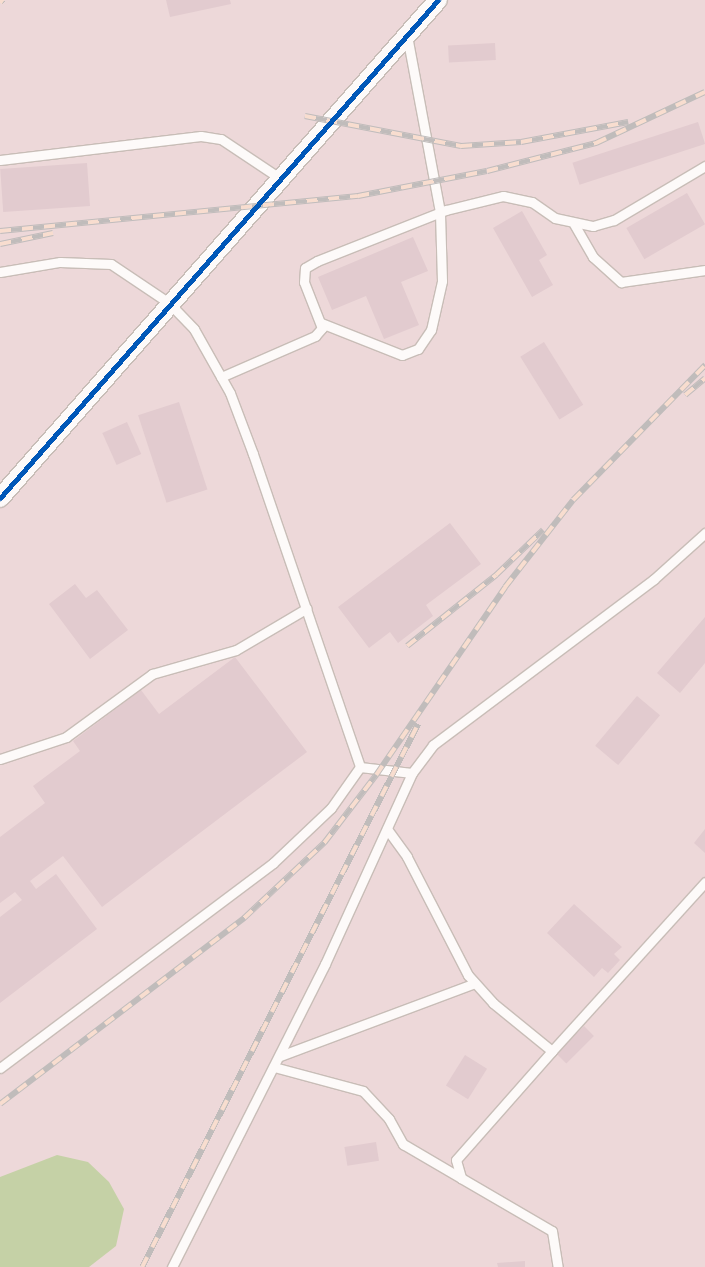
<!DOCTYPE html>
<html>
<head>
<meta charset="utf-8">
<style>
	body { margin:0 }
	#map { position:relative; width:705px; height:1267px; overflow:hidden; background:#efe0d8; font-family:"IBM Plex Sans",sans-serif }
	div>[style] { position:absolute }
	.industrial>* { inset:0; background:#edd8d9; transform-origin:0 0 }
	.green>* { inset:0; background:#c5d1a6 }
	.building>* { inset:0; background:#e2cbcf; transform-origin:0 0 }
	.roads { filter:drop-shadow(1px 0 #c8bdb7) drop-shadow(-1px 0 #c8bdb7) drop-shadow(0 1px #c8bdb7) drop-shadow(0 -1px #c8bdb7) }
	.service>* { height:9px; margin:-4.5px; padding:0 4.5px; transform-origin:4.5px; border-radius:4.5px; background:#fdfaf9 }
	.minor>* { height:18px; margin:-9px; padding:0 9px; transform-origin:9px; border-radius:9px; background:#fdfaf9 }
	.rail>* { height:5.5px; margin-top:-2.75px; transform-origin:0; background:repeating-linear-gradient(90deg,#f8ddcf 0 11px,#c0bcbb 0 22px); box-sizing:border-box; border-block:1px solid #c0bcbb }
	.cycleway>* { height:5px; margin:-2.5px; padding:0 2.5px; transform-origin:2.5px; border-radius:2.5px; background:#0057b8 }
	span { translate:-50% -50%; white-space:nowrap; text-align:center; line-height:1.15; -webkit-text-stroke:4px #f8ddcf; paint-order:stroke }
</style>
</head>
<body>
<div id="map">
	<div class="industrial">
		<i style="left:0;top:0;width:705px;height:1267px"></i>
	</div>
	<div class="green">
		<i style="clip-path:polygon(57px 1155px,88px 1162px,109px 1182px,124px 1209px,116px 1246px,89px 1267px,0 1267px,0 1177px)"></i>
	</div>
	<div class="building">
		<i style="clip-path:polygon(166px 0,230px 0,231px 4px,170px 17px)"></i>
		<i style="left:495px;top:43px;width:17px;height:47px;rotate:87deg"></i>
		<i style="left:698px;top:122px;width:23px;height:132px;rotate:72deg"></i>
		<i style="left:87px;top:163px;width:43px;height:87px;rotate:86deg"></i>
		<i style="left:687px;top:193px;width:36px;height:70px;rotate:60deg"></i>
		<i style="clip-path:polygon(522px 211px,547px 255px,539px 260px,553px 285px,532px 297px,493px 228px)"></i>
		<i style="clip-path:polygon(413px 237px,428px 271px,401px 282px,419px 325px,384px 339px,366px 296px,332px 310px,318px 277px)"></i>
		<i style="left:544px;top:342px;width:74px;height:28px;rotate:58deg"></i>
		<i style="left:179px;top:402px;width:92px;height:43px;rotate:72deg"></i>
		<i style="left:127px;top:422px;width:35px;height:27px;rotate:66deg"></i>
		<i style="clip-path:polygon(450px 523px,481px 564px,426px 605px,433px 616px,398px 643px,390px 632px,369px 648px,338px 607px)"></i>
		<i style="clip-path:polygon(75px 584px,86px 598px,97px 590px,128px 630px,90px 659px,49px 604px)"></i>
		<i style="clip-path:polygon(705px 617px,705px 663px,680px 693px,657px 673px)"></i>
		<i style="clip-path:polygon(235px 657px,307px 752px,102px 907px,63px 856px,30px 881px,36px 889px,56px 874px,97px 929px,0 1003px,0 917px,22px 900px,15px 892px,0 903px,0 837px,45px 803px,33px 786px,80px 751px,73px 741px,141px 690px,159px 714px)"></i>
		<i style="left:637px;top:696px;width:30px;height:65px;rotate:40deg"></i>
		<i style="clip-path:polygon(705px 829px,705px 853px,694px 843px)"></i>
		<i style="clip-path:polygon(574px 904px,622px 947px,614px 954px,620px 960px,608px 973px,602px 968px,594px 977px,547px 933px)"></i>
		<i style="left:584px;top:1026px;width:14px;height:39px;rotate:45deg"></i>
		<i style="left:465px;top:1055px;width:26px;height:36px;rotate:32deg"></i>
		<i style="left:376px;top:1142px;width:19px;height:32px;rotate:81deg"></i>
		<i style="clip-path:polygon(525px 1261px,525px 1267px,498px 1267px,497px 1263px)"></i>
	</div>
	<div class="roads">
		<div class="service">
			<i style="left:0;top:160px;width:202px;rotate:-6.8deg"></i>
			<i style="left:201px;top:136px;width:20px;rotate:9deg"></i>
			<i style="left:221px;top:139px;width:69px;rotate:33.7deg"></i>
			<i style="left:574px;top:224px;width:38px;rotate:60deg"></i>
			<i style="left:593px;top:257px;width:38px;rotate:42deg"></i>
			<i style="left:621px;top:282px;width:85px;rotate:-8.1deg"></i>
			<i style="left:0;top:272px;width:61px;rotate:-9.5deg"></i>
			<i style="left:60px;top:262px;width:51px;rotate:2.2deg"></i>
			<i style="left:111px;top:264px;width:70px;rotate:33.9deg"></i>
			<i style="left:169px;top:303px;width:36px;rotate:46deg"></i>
			<i style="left:194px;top:329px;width:73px;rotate:60.6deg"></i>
			<i style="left:230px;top:393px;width:65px;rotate:69.3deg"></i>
			<i style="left:253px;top:454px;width:331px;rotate:71.1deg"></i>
			<i style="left:321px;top:323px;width:87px;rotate:21.6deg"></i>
			<i style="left:402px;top:355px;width:17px;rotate:-21deg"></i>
			<i style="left:418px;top:349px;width:23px;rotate:-56deg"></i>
			<i style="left:431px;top:330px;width:50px;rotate:-77.3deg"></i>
			<i style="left:442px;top:281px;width:69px;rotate:-91.7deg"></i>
			<i style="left:440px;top:212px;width:180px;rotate:-100.6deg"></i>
			<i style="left:221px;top:377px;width:103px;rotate:-23.6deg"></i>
			<i style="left:315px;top:336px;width:11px;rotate:-49deg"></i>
			<i style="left:322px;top:328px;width:49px;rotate:-111.4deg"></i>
			<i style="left:304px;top:282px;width:14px;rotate:-86deg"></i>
			<i style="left:305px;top:268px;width:14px;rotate:-30deg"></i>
			<i style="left:317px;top:261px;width:139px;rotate:-21.6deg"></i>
			<i style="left:446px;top:210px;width:59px;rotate:-13.8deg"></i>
			<i style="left:503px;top:196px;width:30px;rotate:12deg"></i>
			<i style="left:532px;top:202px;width:28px;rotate:35deg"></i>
			<i style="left:555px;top:218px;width:39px;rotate:12deg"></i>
			<i style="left:593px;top:226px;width:22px;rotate:-16deg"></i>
			<i style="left:614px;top:220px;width:106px;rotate:-30.7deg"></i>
			<i style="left:0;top:759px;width:70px;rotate:-18.4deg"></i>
			<i style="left:66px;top:737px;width:107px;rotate:-36.2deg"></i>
			<i style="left:152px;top:674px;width:87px;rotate:-15.9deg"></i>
			<i style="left:236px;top:650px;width:82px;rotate:-30.6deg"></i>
			<i style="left:360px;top:767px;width:52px;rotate:6.6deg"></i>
			<i style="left:387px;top:829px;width:34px;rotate:54deg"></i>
			<i style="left:407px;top:857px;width:133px;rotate:62.7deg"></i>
			<i style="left:468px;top:975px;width:38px;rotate:48deg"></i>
			<i style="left:493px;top:1003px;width:76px;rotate:39.1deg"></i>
			<i style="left:552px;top:1051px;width:145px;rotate:131.4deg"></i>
			<i style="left:456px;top:1160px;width:19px;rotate:74deg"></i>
			<i style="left:461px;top:1178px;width:105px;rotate:30.2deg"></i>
			<i style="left:552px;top:1231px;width:36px;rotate:81deg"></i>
			<i style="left:552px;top:1051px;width:228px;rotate:-47.8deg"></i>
			<i style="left:280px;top:1056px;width:208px;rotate:-20.5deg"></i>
			<i style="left:274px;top:1067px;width:92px;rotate:15.1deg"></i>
			<i style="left:363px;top:1091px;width:38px;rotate:47deg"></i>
			<i style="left:389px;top:1119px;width:29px;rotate:61deg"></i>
			<i style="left:403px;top:1144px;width:67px;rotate:30.4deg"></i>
			<i style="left:0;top:1068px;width:341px;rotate:-36.9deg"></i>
			<i style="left:273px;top:863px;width:80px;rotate:-43.5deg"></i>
			<i style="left:331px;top:808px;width:50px;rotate:-54.7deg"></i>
			<i style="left:172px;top:1267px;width:339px;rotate:-63.2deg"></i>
			<i style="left:325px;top:964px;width:210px;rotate:-65.5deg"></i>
			<i style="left:412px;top:773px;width:35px;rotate:-53deg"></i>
			<i style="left:433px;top:745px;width:276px;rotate:-36.9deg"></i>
			<i style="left:654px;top:579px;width:69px;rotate:-42deg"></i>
		</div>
		<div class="minor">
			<i style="left:0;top:498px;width:663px;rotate:-48.67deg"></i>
		</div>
	</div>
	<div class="rail">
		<i style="left:0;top:3px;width:4px;rotate:-56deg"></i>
		<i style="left:305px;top:116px;width:159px;rotate:10.9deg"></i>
		<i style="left:461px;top:146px;width:60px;rotate:-3.8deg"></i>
		<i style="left:521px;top:142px;width:109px;rotate:-10.6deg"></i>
		<i style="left:0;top:231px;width:360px;rotate:-5.6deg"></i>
		<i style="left:358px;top:196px;width:131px;rotate:-11deg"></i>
		<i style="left:487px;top:171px;width:113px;rotate:-14.4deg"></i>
		<i style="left:596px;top:143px;width:120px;rotate:-25.1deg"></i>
		<i style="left:0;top:244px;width:54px;rotate:-11.7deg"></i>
		<i style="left:685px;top:395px;width:26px;rotate:-40deg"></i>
		<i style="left:407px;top:646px;width:114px;rotate:-38.6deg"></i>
		<i style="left:496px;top:575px;width:65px;rotate:-43.8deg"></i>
		<i style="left:0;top:1104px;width:307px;rotate:-37.3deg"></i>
		<i style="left:244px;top:918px;width:110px;rotate:-43.2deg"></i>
		<i style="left:324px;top:843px;width:86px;rotate:-52.6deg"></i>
		<i style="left:376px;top:775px;width:228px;rotate:-55.5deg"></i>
		<i style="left:505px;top:587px;width:110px;rotate:-52deg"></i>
		<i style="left:573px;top:500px;width:189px;rotate:-45.6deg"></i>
		<i style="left:142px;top:1267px;width:609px;rotate:-63.06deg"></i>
	</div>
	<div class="cycleway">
		<i style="left:0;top:498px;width:663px;rotate:-48.67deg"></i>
	</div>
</div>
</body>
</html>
